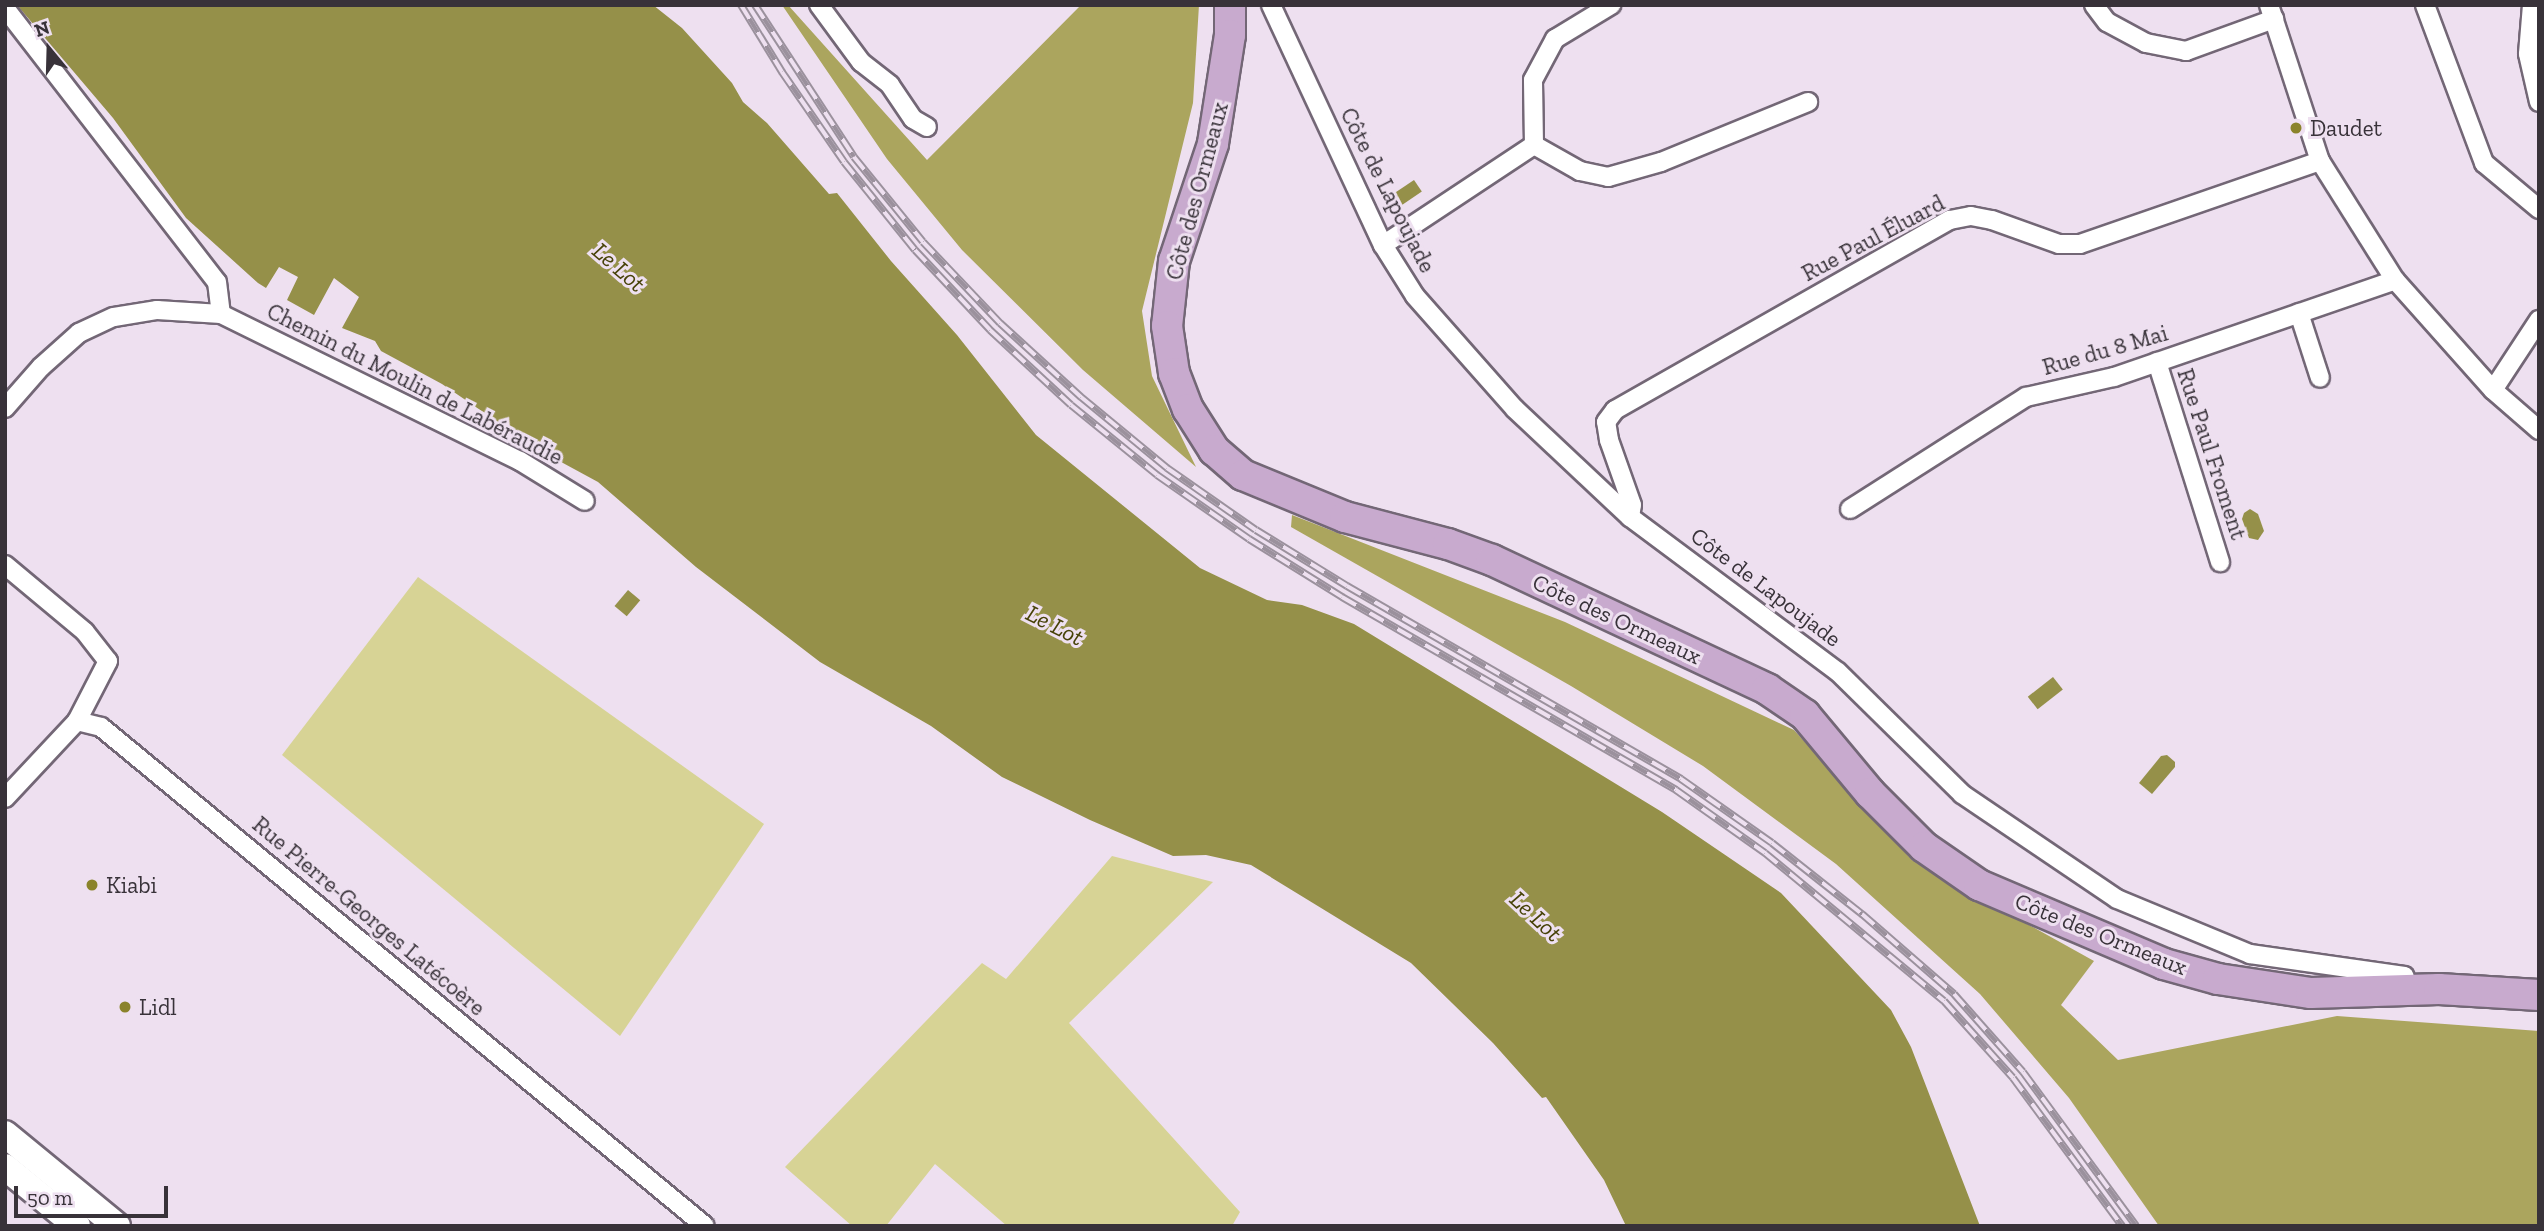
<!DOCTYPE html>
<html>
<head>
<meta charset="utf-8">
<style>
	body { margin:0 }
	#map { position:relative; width:2544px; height:1231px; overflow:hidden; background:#eee0f0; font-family:"Zilla Slab",serif }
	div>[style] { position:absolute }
	.green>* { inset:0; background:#d7d395 }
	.forest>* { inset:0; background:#aba55e }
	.water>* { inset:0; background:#959049; transform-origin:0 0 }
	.roads { filter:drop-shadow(2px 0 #736776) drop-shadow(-2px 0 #736776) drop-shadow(0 2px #736776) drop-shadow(0 -2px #736776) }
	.street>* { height:18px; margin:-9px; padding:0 9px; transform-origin:9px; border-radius:9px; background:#fff }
	.secondary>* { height:26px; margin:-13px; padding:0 13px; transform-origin:13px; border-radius:13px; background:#fff }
	.primary>* { height:30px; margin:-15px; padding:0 15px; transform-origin:15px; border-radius:15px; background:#c8aace }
	.rail>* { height:8px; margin-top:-4px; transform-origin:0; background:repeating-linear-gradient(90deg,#eee0f0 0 16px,#9b919d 0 32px); box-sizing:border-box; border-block:2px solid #9b919d }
	.dots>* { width:19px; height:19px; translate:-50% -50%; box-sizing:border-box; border:4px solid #eee0f0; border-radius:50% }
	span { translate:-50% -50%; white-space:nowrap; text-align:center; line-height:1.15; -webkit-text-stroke:6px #eee0f0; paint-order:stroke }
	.poi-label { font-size:23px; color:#383239 }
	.left { translate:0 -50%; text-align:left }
	.street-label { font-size:23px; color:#383239 }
	.water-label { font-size:24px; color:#474208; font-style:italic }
	.frame { position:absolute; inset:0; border:7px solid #383239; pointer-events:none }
	.north { position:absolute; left:14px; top:14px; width:70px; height:70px; -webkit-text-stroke:5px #eee0f0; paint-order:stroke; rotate:341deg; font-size:19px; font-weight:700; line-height:28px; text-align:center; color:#383239 }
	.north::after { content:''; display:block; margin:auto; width:24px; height:32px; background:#383239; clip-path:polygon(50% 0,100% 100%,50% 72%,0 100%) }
	.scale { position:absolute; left:14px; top:1186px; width:154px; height:32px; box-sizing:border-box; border:4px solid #383239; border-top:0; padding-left:9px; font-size:21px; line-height:24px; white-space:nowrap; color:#383239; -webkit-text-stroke:5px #eee0f0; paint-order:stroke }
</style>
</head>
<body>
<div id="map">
	<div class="green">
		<i style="clip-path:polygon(418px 577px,764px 824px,620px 1036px,282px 755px)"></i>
		<i style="clip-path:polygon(1112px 856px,1213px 882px,1069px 1023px,1240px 1212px,1232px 1226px,1007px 1226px,935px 1164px,886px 1226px,852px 1226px,785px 1167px,982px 963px,1006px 979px)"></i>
	</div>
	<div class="forest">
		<i style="clip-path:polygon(782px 5px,788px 5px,927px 160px,1081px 5px,1199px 5px,1193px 103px,1142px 311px,1152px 376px,1196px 467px,1083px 370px,962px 250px,887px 159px)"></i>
		<i style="clip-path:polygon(1292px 515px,1565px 622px,1794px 730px,1912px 860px,2094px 961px,2061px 1005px,2118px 1060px,2337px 1016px,2539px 1031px,2539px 1226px,2159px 1226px,2069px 1098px,1980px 994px,1836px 864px,1703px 766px,1571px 686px,1291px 527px)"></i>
	</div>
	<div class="water">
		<i style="clip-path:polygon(17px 5px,653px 5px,682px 28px,732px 83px,743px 102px,767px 123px,829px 194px,837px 193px,891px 261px,957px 335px,1036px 435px,1200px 568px,1267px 600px,1302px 605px,1354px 624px,1662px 812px,1781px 893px,1891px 1010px,1911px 1047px,1980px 1226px,1626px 1226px,1604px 1180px,1546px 1097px,1542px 1098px,1493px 1043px,1411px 963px,1251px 865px,1206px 855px,1173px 856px,1090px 820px,1002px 777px,931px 726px,820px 662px,696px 567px,598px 482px,539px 450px,442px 384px,381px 351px,375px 341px,342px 328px,359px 297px,334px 278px,314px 315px,287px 300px,298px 277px,279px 267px,266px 288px,258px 283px,186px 218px,113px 118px)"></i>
		<i style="left:1414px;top:180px;width:14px;height:27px;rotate:56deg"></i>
		<i style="clip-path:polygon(2250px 509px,2258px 514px,2264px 531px,2258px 540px,2249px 538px,2242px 519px,2244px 513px)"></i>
		<i style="left:628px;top:590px;width:16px;height:21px;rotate:40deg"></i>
		<i style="left:2053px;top:677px;width:16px;height:32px;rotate:52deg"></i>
		<i style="clip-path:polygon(2167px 755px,2175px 762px,2175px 767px,2152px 794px,2139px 783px,2161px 756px)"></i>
	</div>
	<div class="roads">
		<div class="street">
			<i style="left:819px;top:5px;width:71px;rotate:53.6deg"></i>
			<i style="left:861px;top:62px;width:37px;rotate:38deg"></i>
			<i style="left:890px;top:85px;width:41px;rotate:55.9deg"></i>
			<i style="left:913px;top:119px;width:16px;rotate:30deg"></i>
			<i style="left:1271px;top:5px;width:265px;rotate:65deg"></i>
			<i style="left:1383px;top:245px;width:60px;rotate:57.9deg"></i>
			<i style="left:1415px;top:296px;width:151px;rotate:48.5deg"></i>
			<i style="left:1515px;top:409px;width:158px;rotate:43.2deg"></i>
			<i style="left:1630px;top:517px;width:259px;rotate:36.7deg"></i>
			<i style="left:1838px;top:672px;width:174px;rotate:44.5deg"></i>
			<i style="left:1962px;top:794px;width:187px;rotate:34.1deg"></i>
			<i style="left:2117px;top:899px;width:144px;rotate:22.5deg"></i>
			<i style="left:2250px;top:954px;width:156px;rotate:8.1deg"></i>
			<i style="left:2404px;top:976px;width:15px;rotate:79deg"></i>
			<i style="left:2094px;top:5px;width:21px;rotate:53deg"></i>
			<i style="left:2107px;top:22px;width:44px;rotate:28.3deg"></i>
			<i style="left:2146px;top:43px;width:41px;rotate:11.3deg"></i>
			<i style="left:2186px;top:51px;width:94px;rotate:-20deg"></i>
			<i style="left:2269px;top:5px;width:164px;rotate:71.9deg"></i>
			<i style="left:2320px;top:161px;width:141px;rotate:57.8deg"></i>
			<i style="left:2395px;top:280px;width:147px;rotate:48.3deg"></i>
			<i style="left:2493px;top:390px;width:61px;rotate:41deg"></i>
			<i style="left:2425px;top:5px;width:169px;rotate:69.5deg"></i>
			<i style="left:2484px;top:163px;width:72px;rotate:39.9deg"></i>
			<i style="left:2532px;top:5px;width:49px;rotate:94.7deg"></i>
			<i style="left:2528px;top:54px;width:49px;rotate:77.1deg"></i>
			<i style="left:5px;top:8px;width:346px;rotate:52.3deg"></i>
			<i style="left:217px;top:282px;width:32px;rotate:83deg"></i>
			<i style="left:1534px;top:145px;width:53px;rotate:29.5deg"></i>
			<i style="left:1580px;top:171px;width:29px;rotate:12deg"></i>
			<i style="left:1608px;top:177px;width:55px;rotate:-15.8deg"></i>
			<i style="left:1661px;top:162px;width:159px;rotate:-22.2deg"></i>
			<i style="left:1383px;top:245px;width:181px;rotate:-33.5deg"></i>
			<i style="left:1534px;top:145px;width:65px;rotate:-90.9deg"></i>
			<i style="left:1533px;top:80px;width:47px;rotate:-61.8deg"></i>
			<i style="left:1555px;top:39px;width:66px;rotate:-31.3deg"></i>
			<i style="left:2299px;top:313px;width:68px;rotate:72.1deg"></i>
			<i style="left:2157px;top:362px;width:210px;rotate:72.5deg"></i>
			<i style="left:2493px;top:390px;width:84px;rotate:-56.7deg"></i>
			<i style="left:5px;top:408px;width:55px;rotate:-48.7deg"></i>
			<i style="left:41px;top:367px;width:51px;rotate:-41.8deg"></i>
			<i style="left:79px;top:333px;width:38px;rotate:-25deg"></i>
			<i style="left:114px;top:317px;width:44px;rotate:-9.2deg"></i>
			<i style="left:157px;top:310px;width:64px;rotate:3.6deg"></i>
			<i style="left:221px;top:314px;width:333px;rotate:26.2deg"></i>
			<i style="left:520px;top:461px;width:76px;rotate:31.6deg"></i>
			<i style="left:1850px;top:509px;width:209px;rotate:-32.5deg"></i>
			<i style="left:2026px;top:397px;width:90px;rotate:-12.8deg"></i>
			<i style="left:2114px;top:377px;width:297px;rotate:-19deg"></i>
			<i style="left:1630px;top:517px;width:12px;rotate:-81deg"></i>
			<i style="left:1632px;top:505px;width:69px;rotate:-109.5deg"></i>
			<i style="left:1609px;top:440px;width:18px;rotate:-99deg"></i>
			<i style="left:1606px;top:422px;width:15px;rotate:-53deg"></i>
			<i style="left:1615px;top:410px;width:385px;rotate:-29.6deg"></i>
			<i style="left:1950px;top:220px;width:21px;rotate:-11deg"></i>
			<i style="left:1971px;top:216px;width:21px;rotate:11deg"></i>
			<i style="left:1992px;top:220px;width:71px;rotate:19.7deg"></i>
			<i style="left:2059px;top:244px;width:21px"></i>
			<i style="left:2080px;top:244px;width:254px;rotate:-19.1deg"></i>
			<i style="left:5px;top:565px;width:104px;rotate:39.9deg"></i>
			<i style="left:85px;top:632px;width:37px;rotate:52deg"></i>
			<i style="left:108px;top:661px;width:68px;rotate:117.3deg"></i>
			<i style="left:5px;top:798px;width:105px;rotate:-46.9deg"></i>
			<i style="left:77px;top:721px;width:25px;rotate:14deg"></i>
			<i style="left:101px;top:727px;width:783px;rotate:39.56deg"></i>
		</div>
		<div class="secondary">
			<i style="left:5px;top:1134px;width:145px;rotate:39.4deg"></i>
			<i style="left:5px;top:1167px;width:93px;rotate:39.3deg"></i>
		</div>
		<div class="primary">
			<i style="left:1230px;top:5px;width:30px;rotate:90deg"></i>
			<i style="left:1230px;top:35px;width:110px;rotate:98.9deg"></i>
			<i style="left:1213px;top:144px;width:123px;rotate:108.4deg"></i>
			<i style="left:1174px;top:261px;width:65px;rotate:96.1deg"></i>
			<i style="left:1167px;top:326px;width:48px;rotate:81.5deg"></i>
			<i style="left:1174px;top:373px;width:39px;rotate:69deg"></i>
			<i style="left:1188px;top:409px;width:49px;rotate:57.6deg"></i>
			<i style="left:1214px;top:450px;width:38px;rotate:41deg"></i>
			<i style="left:1243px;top:475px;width:110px;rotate:22.4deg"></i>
			<i style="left:1345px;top:517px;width:106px;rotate:14.7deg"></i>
			<i style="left:1448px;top:544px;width:47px;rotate:20deg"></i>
			<i style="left:1492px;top:560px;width:304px;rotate:25.1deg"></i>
			<i style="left:1767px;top:689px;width:46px;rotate:34.4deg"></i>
			<i style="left:1805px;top:715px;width:102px;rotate:50.2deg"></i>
			<i style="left:1870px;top:793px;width:76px;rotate:45deg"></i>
			<i style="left:1924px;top:847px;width:67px;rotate:34.6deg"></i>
			<i style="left:1979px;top:885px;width:201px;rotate:23.1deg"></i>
			<i style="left:2164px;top:964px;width:56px;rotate:15.5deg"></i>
			<i style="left:2218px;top:979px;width:94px;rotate:8.6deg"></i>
			<i style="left:2311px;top:993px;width:128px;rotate:-1.8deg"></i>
			<i style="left:2439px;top:989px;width:100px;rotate:3.4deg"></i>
		</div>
	</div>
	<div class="rail">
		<i style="left:741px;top:5px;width:79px;rotate:58.5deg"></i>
		<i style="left:782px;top:72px;width:109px;rotate:55.4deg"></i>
		<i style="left:844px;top:162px;width:113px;rotate:51.1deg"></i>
		<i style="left:915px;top:250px;width:110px;rotate:46.8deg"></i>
		<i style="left:990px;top:330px;width:110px;rotate:42.8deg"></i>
		<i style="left:1071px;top:405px;width:111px;rotate:39.1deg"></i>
		<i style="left:1157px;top:475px;width:112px;rotate:34.8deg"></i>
		<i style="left:1249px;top:539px;width:110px;rotate:31.9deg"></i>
		<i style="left:1342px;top:597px;width:386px;rotate:30deg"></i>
		<i style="left:1676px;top:790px;width:109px;rotate:35.3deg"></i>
		<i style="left:1765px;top:853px;width:232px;rotate:39.6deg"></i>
		<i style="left:1944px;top:1001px;width:103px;rotate:48.1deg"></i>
		<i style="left:2013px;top:1078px;width:184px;rotate:53.6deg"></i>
		<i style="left:755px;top:5px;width:181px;rotate:56.9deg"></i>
		<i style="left:854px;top:157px;width:109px;rotate:50.9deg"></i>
		<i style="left:923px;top:242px;width:112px;rotate:46.5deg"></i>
		<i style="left:1000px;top:323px;width:110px;rotate:42.4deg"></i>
		<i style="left:1081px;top:397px;width:112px;rotate:39.5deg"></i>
		<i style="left:1167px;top:468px;width:108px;rotate:34.9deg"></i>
		<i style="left:1256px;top:530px;width:107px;rotate:31.6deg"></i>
		<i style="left:1347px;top:586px;width:386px;rotate:30deg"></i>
		<i style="left:1681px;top:779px;width:111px;rotate:35.1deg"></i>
		<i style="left:1772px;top:843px;width:115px;rotate:38.3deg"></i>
		<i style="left:1862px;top:914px;width:122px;rotate:41deg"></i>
		<i style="left:1954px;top:994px;width:104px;rotate:48.5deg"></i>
		<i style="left:2023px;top:1072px;width:191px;rotate:53.7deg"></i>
	</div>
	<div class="dots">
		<i style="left:2296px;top:128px;background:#8a832b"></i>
		<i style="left:92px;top:885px;background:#8a832b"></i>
		<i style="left:125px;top:1007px;background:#8a832b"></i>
	</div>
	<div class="poi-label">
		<span class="left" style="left:2310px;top:128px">Daudet</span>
		<span class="left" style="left:106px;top:885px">Kiabi</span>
		<span class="left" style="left:139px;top:1007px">Lidl</span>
	</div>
	<div class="street-label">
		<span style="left:1388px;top:190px;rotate:63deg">Côte de Lapoujade</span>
		<span style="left:1197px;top:191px;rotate:-75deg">Côte des Ormeaux</span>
		<span style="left:1873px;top:238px;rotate:-28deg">Rue Paul Éluard</span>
		<span style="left:2105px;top:350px;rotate:-16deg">Rue du 8 Mai</span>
		<span style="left:415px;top:384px;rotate:27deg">Chemin du Moulin de Labéraudie</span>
		<span style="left:2212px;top:454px;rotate:72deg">Rue Paul Froment</span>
		<span style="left:1766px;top:587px;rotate:37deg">Côte de Lapoujade</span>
		<span style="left:1617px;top:619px;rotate:25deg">Côte des Ormeaux</span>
		<span style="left:369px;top:916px;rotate:40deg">Rue Pierre-Georges Latécoère</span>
		<span style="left:2101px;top:934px;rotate:22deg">Côte des Ormeaux</span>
	</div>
	<div class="water-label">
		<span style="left:619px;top:267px;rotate:41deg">Le Lot</span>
		<span style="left:1055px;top:625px;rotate:27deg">Le Lot</span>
		<span style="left:1536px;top:916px;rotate:43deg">Le Lot</span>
	</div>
	<div class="frame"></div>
	<div class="north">N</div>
	<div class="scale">50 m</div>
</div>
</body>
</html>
